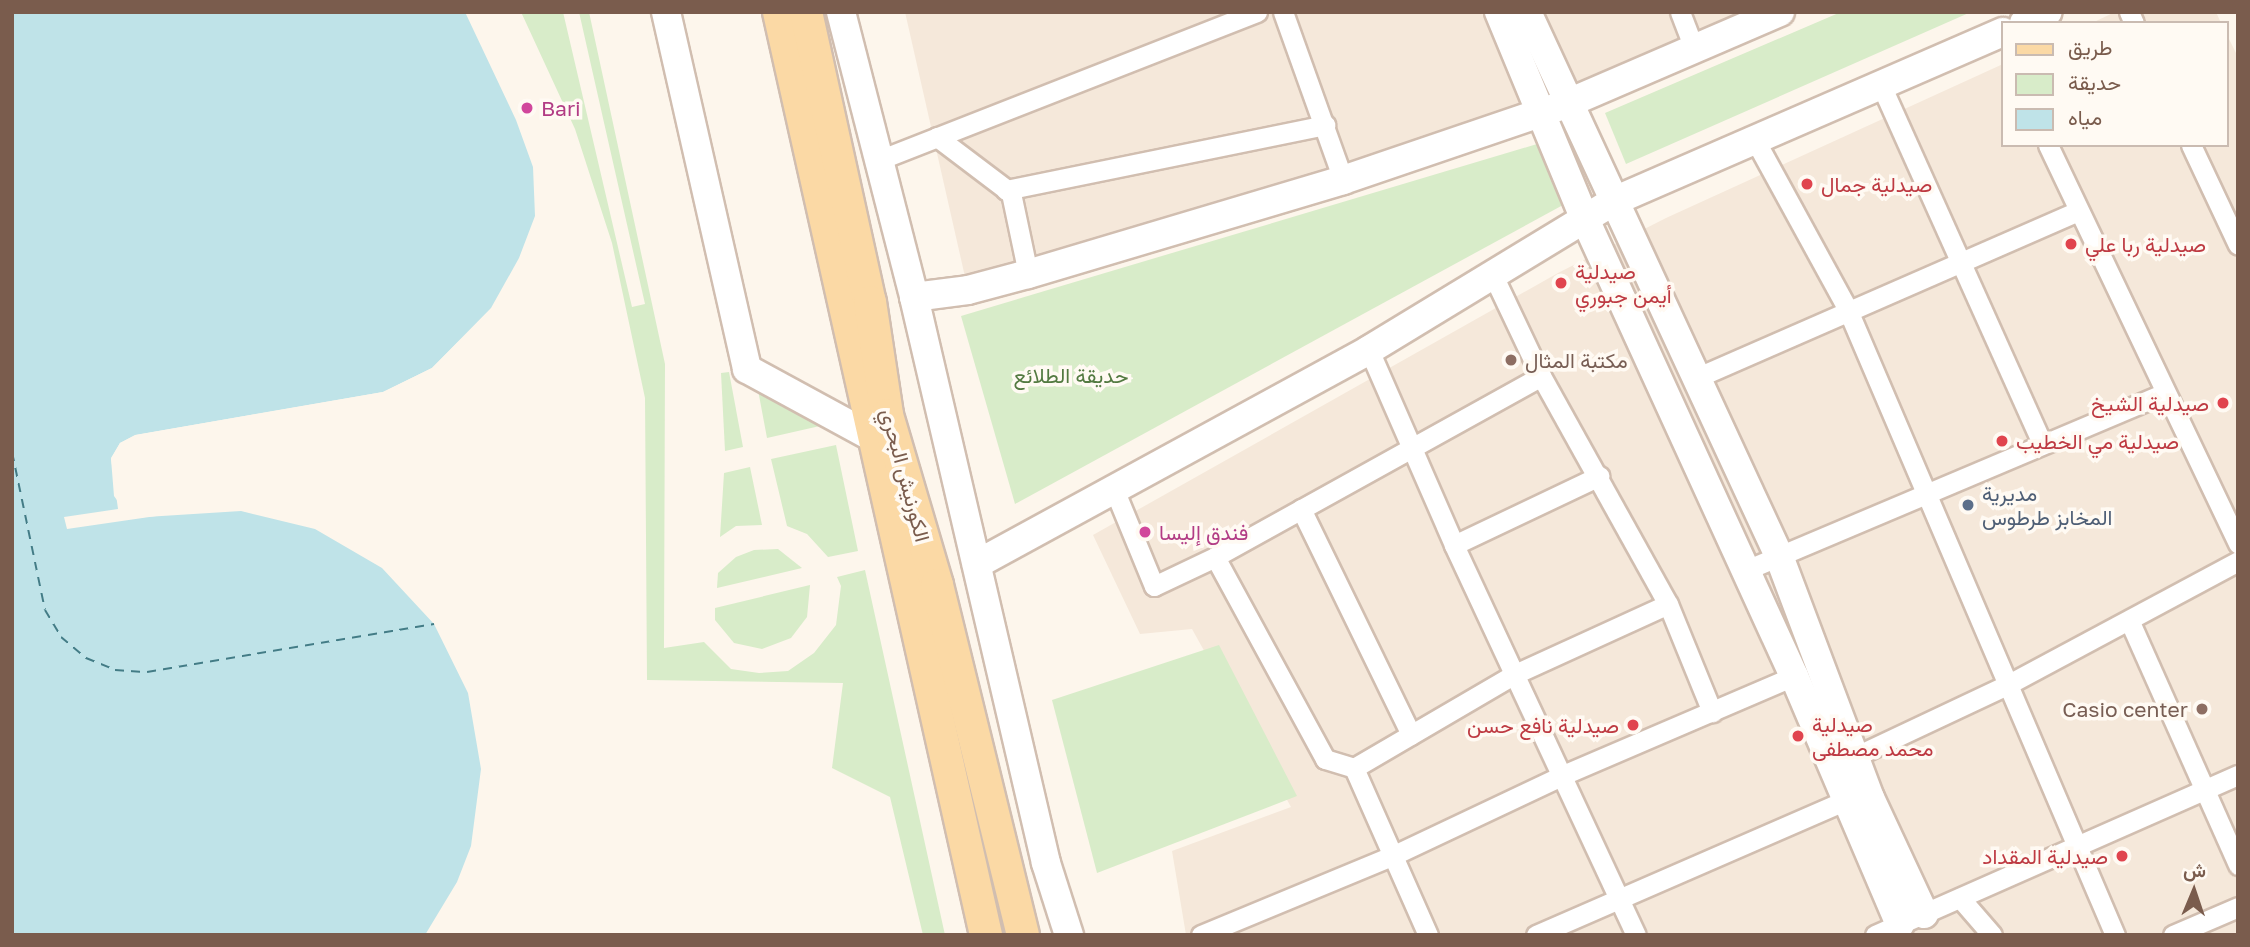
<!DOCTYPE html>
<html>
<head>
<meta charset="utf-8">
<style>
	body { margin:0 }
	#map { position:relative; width:2250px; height:947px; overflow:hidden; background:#fdf6ec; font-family:"Golos Text",Vazirmatn,sans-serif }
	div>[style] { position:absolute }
	.residential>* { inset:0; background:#f5e8da }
	.green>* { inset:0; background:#d8ecc9 }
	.water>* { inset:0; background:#bfe3e8 }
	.pier>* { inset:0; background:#fdf6ec }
	.ferry>* { height:2px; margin-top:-1px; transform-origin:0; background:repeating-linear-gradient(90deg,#437c86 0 9px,transparent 0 16px) }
	.roads { filter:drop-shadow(2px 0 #d1beb0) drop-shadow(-2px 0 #d1beb0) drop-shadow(0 2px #d1beb0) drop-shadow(0 -2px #d1beb0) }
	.street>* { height:19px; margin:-9.5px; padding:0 9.5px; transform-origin:9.5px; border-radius:9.5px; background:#fff }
	.secondary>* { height:28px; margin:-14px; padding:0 14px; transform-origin:14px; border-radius:14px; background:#fff }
	.primary>* { height:32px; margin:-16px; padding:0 16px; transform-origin:16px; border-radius:16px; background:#fbd9a5 }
	.dots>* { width:19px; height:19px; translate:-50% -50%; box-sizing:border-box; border:4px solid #fffaf3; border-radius:50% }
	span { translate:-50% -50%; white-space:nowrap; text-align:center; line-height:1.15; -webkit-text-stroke:7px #fffaf3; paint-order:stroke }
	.hotel-label { font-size:21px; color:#b23c85 }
	.left { translate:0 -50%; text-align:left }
	.health-label { font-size:21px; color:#be3a42 }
	.right { translate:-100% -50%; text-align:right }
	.education-label { font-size:21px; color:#785e54 }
	.park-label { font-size:21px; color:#537a41 }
	.street-label { font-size:21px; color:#7a5c4d }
	.service-label { font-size:21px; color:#4e5e75 }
	.frame { position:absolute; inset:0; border:14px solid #7a5c4d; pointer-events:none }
	.legend { position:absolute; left:2001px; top:21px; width:228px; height:126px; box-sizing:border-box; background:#fffaf3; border:2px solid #cabbb1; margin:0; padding:9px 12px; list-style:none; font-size:21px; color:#7a5c4d }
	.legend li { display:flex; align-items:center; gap:14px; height:35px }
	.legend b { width:35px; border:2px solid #cabbb1 }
	.north { position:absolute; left:2159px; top:856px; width:70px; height:70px; -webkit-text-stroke:5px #fffaf3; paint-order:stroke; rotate:2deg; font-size:19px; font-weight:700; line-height:28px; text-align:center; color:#7a5c4d }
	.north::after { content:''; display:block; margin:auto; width:24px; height:32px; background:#7a5c4d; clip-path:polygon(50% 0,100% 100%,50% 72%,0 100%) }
</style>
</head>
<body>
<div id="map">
	<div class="residential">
		<i style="clip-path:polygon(905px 12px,1780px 12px,1694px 49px,968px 290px)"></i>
		<i style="clip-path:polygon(2115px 12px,2216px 12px,2221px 23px,2092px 23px)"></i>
		<i style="clip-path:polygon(2227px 35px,2238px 57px,2238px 935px,1186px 935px,1172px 851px,1291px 807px,1192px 629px,1140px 634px,1093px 535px,1558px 273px,1666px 218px,2003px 64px,2003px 145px,2227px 145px)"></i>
	</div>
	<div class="green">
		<i style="clip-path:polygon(521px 12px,563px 12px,632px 307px,645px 304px,579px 12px,589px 12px,665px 364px,664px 648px,704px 642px,731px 669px,759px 673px,788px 671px,814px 653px,836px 625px,841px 586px,837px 577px,865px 570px,945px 935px,923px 935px,890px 797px,832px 768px,843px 683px,647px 680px,645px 398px,612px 243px,575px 129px)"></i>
		<i style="clip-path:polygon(1841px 12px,1971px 12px,1626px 164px,1605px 113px)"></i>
		<i style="clip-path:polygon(1537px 144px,1563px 205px,1015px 504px,961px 316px)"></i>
		<i style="clip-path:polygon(729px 372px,743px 447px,725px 451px,721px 373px)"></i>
		<i style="clip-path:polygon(755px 374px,842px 421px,767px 438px)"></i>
		<i style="clip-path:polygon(836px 445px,858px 551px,828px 557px,807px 534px,787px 526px,771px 459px)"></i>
		<i style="clip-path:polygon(750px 467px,762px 525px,736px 526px,720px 537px,724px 473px)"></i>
		<i style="clip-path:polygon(778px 549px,802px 568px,717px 588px,718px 573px,736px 557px,754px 550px)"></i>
		<i style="clip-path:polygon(810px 585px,807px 617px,791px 638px,762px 649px,734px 643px,715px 620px,715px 608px)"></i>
		<i style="clip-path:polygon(1219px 645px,1297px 796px,1097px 873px,1052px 700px)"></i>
	</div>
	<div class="water">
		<i style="clip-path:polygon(12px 12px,465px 12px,516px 120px,533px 167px,535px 216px,519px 258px,491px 308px,432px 368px,383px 392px,136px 435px,120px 443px,111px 459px,114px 496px,130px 518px,241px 511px,315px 529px,382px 568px,434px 624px,468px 693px,481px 769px,471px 846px,457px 882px,425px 935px,12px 935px)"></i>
	</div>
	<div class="pier">
		<i style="clip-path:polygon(463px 337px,434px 371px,384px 395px,137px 438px,122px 445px,114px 459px,117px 496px,131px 515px,163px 515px,67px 529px,64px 517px,118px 509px,111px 458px,120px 443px,135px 435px,383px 392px,432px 368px)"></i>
	</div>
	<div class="ferry">
		<i style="left:12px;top:452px;width:161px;rotate:78.2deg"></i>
		<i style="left:45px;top:610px;width:31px;rotate:59deg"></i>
		<i style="left:61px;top:637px;width:33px;rotate:40deg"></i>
		<i style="left:86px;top:658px;width:31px;rotate:22deg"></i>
		<i style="left:115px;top:670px;width:32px;rotate:4deg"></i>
		<i style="left:147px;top:672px;width:291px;rotate:-9.5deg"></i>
	</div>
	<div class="roads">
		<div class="street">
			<i style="left:1283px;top:12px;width:178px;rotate:70.3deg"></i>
			<i style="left:1680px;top:12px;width:40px;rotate:69deg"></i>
			<i style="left:2129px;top:12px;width:12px;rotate:66deg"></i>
			<i style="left:1881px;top:85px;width:393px;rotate:65.8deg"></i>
			<i style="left:937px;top:137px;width:93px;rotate:37.1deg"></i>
			<i style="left:1011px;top:193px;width:83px;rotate:78.1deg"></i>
			<i style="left:1755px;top:140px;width:192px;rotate:61.3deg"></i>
			<i style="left:1847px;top:308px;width:682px;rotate:66.86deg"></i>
			<i style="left:2048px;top:145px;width:442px;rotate:64.5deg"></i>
			<i style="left:2191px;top:145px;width:110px;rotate:64.8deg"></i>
			<i style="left:879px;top:160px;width:406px;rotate:-21.4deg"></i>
			<i style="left:1006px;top:190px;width:326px;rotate:-11.5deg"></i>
			<i style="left:1492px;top:273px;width:114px;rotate:64.6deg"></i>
			<i style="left:1541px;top:376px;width:261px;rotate:60.9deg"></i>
			<i style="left:1668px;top:604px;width:117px;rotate:67.8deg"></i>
			<i style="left:1369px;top:350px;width:213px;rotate:66.4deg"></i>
			<i style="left:1454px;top:545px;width:430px;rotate:65deg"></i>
			<i style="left:1696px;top:378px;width:415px;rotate:-23.6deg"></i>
			<i style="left:1114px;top:489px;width:105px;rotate:67.6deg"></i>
			<i style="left:1154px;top:586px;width:68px;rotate:-25.4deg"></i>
			<i style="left:1215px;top:557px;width:373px;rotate:-29deg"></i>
			<i style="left:1301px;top:509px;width:251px;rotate:64deg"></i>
			<i style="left:1454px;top:545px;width:161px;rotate:-25.4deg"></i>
			<i style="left:1215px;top:557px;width:230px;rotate:61.4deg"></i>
			<i style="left:1325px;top:759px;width:30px;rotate:17deg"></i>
			<i style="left:1354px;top:768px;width:184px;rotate:-30.3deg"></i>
			<i style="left:1513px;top:675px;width:170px;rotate:-24.6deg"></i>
			<i style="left:1746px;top:570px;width:453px;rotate:-22.9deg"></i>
			<i style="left:2130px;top:622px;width:266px;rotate:66deg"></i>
			<i style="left:1854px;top:757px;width:171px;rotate:-25.2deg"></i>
			<i style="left:2009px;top:684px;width:260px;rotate:-28.2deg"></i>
			<i style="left:1354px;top:768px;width:183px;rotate:66.1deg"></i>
			<i style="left:1960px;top:898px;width:49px;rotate:49.1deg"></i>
			<i style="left:1201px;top:935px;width:209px;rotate:-22.5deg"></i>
			<i style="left:1394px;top:855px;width:187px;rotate:-25.3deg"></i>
			<i style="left:1563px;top:775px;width:251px;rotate:-23.2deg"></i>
			<i style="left:1536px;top:935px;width:339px;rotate:-23.5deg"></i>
			<i style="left:1875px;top:935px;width:397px;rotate:-23.8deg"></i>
			<i style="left:2173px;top:935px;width:71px;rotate:-23.3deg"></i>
		</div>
		<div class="secondary">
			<i style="left:666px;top:12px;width:366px;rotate:77.2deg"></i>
			<i style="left:747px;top:369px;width:142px;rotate:28.5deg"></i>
			<i style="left:841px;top:12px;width:294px;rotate:75.6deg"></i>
			<i style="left:914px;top:297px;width:581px;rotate:76.87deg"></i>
			<i style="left:1046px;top:863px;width:76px;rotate:72.3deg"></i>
			<i style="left:1499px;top:12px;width:222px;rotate:67.5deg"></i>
			<i style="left:1584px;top:217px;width:505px;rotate:65.42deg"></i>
			<i style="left:1794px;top:676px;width:270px;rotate:66.9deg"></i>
			<i style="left:1527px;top:12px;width:600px;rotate:65.14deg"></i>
			<i style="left:1779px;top:556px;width:259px;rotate:69.4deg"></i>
			<i style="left:1870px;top:798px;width:128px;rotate:65deg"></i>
			<i style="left:2024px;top:23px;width:26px;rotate:-25deg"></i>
			<i style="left:914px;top:297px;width:54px;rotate:-7.4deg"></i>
			<i style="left:968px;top:290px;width:62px;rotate:-14.9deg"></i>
			<i style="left:1028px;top:274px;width:329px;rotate:-16.6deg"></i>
			<i style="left:1343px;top:180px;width:236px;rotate:-18.8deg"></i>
			<i style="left:1566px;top:104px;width:233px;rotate:-23.3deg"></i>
			<i style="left:977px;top:564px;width:447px;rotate:-28.6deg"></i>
			<i style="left:1369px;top:350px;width:287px;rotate:-31.3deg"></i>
			<i style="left:1614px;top:201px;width:424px;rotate:-23.5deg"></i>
		</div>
		<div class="primary">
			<i style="left:779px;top:12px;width:946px;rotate:77.36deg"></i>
			<i style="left:806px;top:12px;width:297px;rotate:77.6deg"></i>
			<i style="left:870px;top:302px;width:114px;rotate:81.4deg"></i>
			<i style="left:887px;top:415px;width:177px;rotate:73.6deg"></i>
			<i style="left:937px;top:585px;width:360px;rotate:76.2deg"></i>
		</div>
	</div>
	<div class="dots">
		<i style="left:527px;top:108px;background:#d1479c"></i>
		<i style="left:1807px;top:184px;background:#e0444e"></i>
		<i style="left:2071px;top:244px;background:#e0444e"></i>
		<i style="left:1561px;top:283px;background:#e0444e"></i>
		<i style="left:1511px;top:360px;background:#8d6e63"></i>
		<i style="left:2223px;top:403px;background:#e0444e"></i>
		<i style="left:2002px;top:441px;background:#e0444e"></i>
		<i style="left:1968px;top:505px;background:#5c6f8a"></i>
		<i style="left:1145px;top:532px;background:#d1479c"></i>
		<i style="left:2202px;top:709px;background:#8d6e63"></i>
		<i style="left:1633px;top:725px;background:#e0444e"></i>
		<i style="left:1798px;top:736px;background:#e0444e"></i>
		<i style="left:2122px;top:856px;background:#e0444e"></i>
	</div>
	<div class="hotel-label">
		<span class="left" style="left:541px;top:108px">Bari</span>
		<span class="left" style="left:1159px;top:532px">فندق إليسا</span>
	</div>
	<div class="health-label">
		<span class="left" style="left:1821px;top:184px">صيدلية جمال</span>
		<span class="left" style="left:2085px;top:244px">صيدلية ربا علي</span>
		<span class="left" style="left:1575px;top:283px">صيدلية<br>أيمن جبوري</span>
		<span class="right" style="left:2209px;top:403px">صيدلية الشيخ</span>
		<span class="left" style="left:2016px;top:441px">صيدلية مي الخطيب</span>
		<span class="left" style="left:1812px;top:736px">صيدلية<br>محمد مصطفى</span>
		<span class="right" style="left:1619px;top:725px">صيدلية نافع حسن</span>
		<span class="right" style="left:2108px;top:856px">صيدلية المقداد</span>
	</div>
	<div class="education-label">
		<span class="left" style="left:1525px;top:360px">مكتبة المثال</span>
		<span class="right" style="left:2188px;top:709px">Casio center</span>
	</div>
	<div class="park-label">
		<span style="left:1071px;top:375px">حديقة الطلائع</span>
	</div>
	<div class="street-label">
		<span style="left:906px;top:475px;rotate:75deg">الكورنيش البحري</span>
	</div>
	<div class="service-label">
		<span class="left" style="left:1982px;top:505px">مديرية<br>المخابز طرطوس</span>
	</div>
	<div class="frame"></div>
	<ul class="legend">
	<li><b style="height:9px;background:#fbd9a5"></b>طريق</li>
	<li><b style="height:19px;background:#d8ecc9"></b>حديقة</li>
	<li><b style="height:19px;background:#bfe3e8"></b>مياه</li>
	</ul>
	<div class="north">ش</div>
</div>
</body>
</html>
